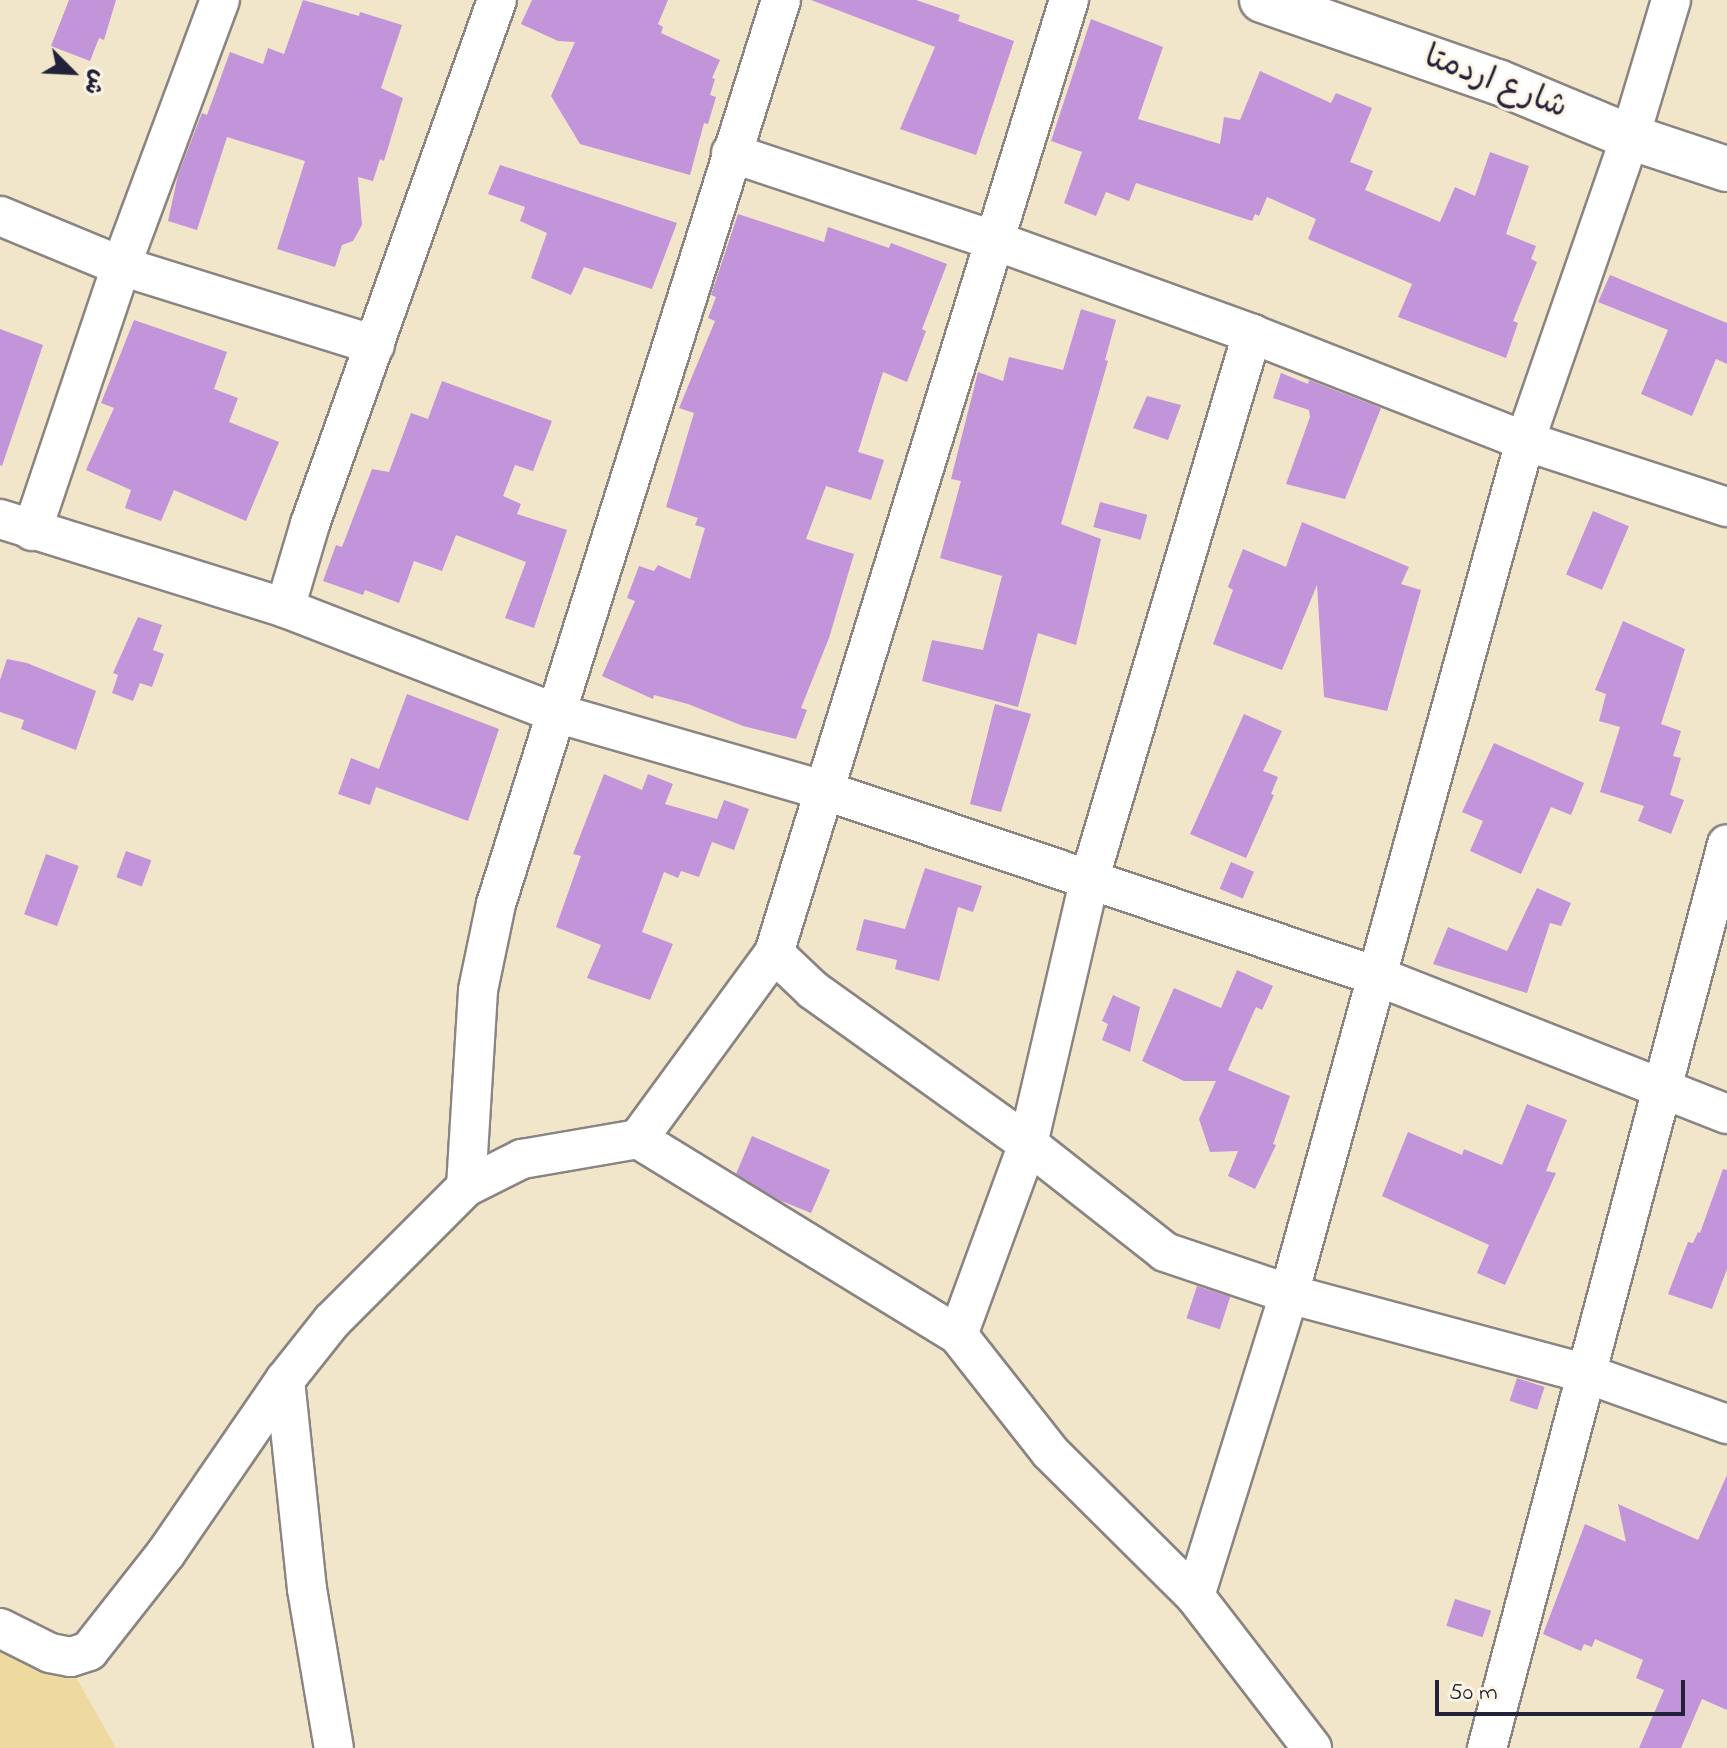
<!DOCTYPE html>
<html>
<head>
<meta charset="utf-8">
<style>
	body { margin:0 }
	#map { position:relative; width:1727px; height:1748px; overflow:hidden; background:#f1e6c9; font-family:"Indie Flower","Playpen Sans Arabic",sans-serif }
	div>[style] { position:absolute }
	.sand>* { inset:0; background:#eeda9e }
	.building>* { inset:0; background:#c294da; transform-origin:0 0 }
	.roads { filter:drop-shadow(2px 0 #8a8482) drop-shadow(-2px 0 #8a8482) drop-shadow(0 2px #8a8482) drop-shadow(0 -2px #8a8482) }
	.minor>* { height:38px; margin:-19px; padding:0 19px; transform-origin:19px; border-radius:19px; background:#fff }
	.secondary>* { height:44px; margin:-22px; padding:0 22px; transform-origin:22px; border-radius:22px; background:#fff }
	span { translate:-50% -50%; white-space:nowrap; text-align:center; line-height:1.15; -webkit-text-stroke:6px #fcf5e5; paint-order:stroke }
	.street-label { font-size:32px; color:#22223b }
	.north { position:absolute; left:32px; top:32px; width:80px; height:80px; -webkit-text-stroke:6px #fcf5e5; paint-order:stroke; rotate:114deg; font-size:22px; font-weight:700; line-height:32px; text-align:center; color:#22223b }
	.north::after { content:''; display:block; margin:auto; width:28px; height:36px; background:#22223b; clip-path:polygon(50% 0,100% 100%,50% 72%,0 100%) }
	.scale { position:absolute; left:1435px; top:1680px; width:250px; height:36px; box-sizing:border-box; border:4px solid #22223b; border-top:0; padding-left:10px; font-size:24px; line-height:28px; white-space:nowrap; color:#22223b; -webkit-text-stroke:6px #fcf5e5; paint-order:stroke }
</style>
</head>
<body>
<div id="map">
	<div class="sand">
		<i style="clip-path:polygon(0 1609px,55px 1640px,116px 1748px,0 1748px)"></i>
	</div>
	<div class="building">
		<i style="clip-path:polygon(69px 0,116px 0,104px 40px,99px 38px,90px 61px,51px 46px)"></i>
		<i style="clip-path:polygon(303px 0,359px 16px,360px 12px,402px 25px,381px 88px,403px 98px,384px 161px,380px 159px,373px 181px,358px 177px,362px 225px,353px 241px,342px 245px,335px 267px,277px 249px,305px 161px,227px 137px,197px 230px,168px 221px,178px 175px,202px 113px,207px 115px,230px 52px,263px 64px,268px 48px,284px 54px)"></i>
		<i style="clip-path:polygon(532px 0,668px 0,658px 24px,663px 27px,661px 33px,720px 60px,712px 78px,715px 79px,710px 95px,716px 97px,708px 124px,704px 123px,690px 175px,580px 144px,551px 96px,575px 42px,558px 41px,521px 24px)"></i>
		<i style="clip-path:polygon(811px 0,916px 0,960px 15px,958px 21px,1014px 41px,976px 155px,900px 129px,935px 47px)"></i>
		<i style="clip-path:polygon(1091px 19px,1163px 47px,1138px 119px,1220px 144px,1224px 117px,1240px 120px,1260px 71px,1331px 103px,1336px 93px,1372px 108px,1350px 162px,1373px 171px,1365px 190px,1440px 222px,1455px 187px,1475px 196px,1490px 152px,1529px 166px,1506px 234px,1536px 246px,1531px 259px,1537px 262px,1513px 321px,1518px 323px,1506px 358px,1398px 317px,1412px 284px,1308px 239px,1316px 219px,1267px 197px,1259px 216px,1255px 214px,1252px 221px,1136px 183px,1129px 201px,1106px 192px,1096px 216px,1064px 203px,1082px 152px,1051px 141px)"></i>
		<i style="clip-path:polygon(500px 165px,677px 223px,652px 289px,584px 267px,571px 295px,531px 278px,547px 233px,520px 221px,525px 207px,488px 194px)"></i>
		<i style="clip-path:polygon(738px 214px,824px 242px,828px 227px,889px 248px,891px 243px,947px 264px,922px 329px,926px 331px,907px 382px,883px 372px,858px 452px,884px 460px,871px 500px,826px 486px,806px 539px,854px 554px,829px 638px,801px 708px,807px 710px,796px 739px,743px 726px,688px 704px,654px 695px,653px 699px,602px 676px,635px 601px,627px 598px,639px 566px,654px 571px,658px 565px,690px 579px,705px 528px,695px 525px,698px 518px,666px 507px,694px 413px,679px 408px,715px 321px,708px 318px,716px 297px,711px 295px)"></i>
		<i style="clip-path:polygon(1610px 275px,1727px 323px,1727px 364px,1716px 359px,1692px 416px,1641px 394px,1668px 330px,1598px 302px)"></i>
		<i style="clip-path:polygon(1081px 309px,1116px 320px,1105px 360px,1108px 361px,1061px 524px,1101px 539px,1076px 645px,1038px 633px,1018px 707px,922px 681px,932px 640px,983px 650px,1002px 576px,940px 558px,961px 481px,951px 479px,978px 372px,1003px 381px,1009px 357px,1063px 370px)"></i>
		<i style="clip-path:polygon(134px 320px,227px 352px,214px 389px,238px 398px,229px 422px,279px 442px,246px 521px,174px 490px,161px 521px,125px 508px,131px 490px,86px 470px,114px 408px,101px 403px)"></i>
		<i style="clip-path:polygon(0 329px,43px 345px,2px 466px,0 465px)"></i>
		<i style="clip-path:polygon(1281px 373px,1308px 384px,1309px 380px,1381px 408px,1345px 499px,1286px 484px,1310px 417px,1309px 410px,1273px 398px)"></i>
		<i style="clip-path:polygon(442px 381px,552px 421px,533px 471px,515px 465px,503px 496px,521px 504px,517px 514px,567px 530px,534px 628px,505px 618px,526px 562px,456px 535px,442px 571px,414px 561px,399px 603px,365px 590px,363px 595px,323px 581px,336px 545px,342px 547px,372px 469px,389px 472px,411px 413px,428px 419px)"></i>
		<i style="clip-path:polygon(1147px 396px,1181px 405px,1168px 440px,1133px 428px)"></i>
		<i style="left:1100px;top:502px;width:49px;height:26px;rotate:15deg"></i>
		<i style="left:1593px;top:511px;width:39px;height:69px;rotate:23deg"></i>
		<i style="clip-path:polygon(1302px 522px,1409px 567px,1401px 584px,1421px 590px,1387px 711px,1324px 697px,1317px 585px,1282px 670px,1213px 644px,1233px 590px,1228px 587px,1243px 549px,1286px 567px)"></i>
		<i style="clip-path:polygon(138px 617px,162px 625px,153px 650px,164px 654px,152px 687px,140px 683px,133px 701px,112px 693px,118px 675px,113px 673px)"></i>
		<i style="clip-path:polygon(1623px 621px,1685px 649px,1661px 724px,1681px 731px,1673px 756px,1681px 758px,1670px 795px,1684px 800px,1671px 834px,1638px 821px,1644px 806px,1600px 792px,1620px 727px,1599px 721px,1606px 694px,1595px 690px)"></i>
		<i style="clip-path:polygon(7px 659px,27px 663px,96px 691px,76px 750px,21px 729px,24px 720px,0 712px,0 680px)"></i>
		<i style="clip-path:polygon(407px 694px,499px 729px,468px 821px,376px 787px,370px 805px,338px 794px,351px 758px,379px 769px)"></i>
		<i style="clip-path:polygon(995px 704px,1031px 714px,1001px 812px,970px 804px)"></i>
		<i style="clip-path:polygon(1244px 714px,1282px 731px,1263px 771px,1278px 777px,1271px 794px,1274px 795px,1246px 858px,1190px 834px)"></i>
		<i style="clip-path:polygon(1494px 743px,1584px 783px,1571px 815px,1551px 807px,1521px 874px,1470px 851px,1483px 821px,1462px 812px)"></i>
		<i style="clip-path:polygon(604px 774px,642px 790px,648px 774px,673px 784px,665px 804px,717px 819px,724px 800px,749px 809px,734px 850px,712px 842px,699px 877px,681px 871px,678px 878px,664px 872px,642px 932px,673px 944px,650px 1000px,587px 978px,601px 945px,556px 927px,581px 856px,573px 854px)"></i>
		<i style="left:126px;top:851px;width:27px;height:28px;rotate:20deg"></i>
		<i style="left:46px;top:854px;width:35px;height:64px;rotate:20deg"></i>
		<i style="left:1231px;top:862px;width:25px;height:29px;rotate:23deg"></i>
		<i style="clip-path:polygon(925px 868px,982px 886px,973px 912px,958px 907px,939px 981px,895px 969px,897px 960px,856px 950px,864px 919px,905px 929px)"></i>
		<i style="clip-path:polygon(1537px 888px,1571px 903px,1561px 926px,1550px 923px,1527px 993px,1433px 964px,1448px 927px,1507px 951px)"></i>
		<i style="clip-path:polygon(1237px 970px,1273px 986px,1262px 1010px,1256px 1007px,1228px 1070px,1290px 1096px,1273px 1144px,1276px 1145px,1255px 1189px,1228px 1176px,1238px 1151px,1210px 1152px,1199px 1119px,1216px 1081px,1184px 1081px,1142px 1061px,1174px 988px,1221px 1008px)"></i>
		<i style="clip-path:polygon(1113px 995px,1140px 1007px,1130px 1052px,1102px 1040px,1108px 1024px,1102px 1021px)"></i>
		<i style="clip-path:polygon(1527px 1104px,1567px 1120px,1546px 1171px,1556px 1173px,1505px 1285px,1477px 1273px,1489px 1245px,1382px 1196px,1408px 1132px,1462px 1155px,1464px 1149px,1502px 1165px)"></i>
		<i style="clip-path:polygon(752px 1136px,830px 1170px,811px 1213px,779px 1200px,736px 1174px)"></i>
		<i style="clip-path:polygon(1723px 1169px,1727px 1170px,1727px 1269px,1712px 1309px,1668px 1294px,1688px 1242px,1693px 1243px,1698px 1232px,1700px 1233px)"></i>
		<i style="left:1197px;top:1286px;width:35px;height:34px;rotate:18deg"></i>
		<i style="left:1517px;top:1378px;width:29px;height:24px;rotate:18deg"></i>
		<i style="clip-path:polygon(1727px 1475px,1727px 1710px,1702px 1699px,1681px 1748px,1639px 1748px,1664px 1690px,1636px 1678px,1643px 1660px,1595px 1639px,1592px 1647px,1584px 1644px,1581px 1651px,1543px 1634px,1585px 1524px,1626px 1542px,1618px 1504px,1698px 1540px)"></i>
		<i style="left:1455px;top:1599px;width:38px;height:28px;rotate:18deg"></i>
	</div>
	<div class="roads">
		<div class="minor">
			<i style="left:731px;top:153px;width:276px;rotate:18.4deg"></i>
			<i style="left:993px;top:240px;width:276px;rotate:19.9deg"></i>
			<i style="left:1252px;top:334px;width:293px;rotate:21.4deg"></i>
			<i style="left:1525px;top:441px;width:213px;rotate:18.1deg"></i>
			<i style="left:0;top:216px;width:131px;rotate:22.5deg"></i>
			<i style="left:121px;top:266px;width:266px;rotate:17.3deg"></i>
			<i style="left:0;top:519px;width:299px;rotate:17.3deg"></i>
			<i style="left:285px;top:608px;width:291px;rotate:21.2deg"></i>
			<i style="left:556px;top:713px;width:281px;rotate:16.1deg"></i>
			<i style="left:826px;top:791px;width:583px;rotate:18.59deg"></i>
			<i style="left:1379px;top:977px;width:374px;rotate:21.5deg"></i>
			<i style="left:32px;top:531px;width:280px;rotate:-71.4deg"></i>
			<i style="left:121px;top:266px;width:284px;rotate:-69.6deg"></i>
			<i style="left:285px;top:608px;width:88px;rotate:-73.4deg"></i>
			<i style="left:310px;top:524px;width:556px;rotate:-70.36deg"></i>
			<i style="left:774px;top:953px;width:54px;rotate:43.5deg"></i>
			<i style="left:813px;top:990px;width:264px;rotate:35.6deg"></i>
			<i style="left:1028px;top:1144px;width:174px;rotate:38.2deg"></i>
			<i style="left:1165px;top:1252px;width:131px;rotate:18.7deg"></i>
			<i style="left:1289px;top:1294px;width:309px;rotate:15deg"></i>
			<i style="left:1587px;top:1374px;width:149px;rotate:19.7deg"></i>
			<i style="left:638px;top:1139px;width:375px;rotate:31.5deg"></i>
			<i style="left:958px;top:1335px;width:149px;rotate:51.8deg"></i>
			<i style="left:1050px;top:1452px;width:204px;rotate:44.8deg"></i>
			<i style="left:1195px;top:1596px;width:192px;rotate:52.4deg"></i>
			<i style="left:466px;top:1187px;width:197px;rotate:-86.5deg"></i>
			<i style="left:478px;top:990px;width:88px;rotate:-78.2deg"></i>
			<i style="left:496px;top:904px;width:948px;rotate:-72.5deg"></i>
			<i style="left:958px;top:1335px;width:203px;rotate:-69.9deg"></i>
			<i style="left:1028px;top:1144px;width:274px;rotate:-76.9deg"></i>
			<i style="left:1090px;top:877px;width:567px;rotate:-73.39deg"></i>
			<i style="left:285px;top:1380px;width:210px;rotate:84deg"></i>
			<i style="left:307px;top:1589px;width:161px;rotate:80.4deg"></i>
			<i style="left:1195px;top:1596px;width:316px;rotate:-72.7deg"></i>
			<i style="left:1289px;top:1294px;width:885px;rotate:-74.53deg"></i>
			<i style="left:1525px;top:441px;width:322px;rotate:-70.9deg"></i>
			<i style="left:1630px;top:137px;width:143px;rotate:-73.3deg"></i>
			<i style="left:0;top:1628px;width:56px;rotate:26.6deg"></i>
			<i style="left:50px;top:1653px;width:21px;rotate:11deg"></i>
			<i style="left:71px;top:1657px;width:19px;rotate:-18deg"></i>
			<i style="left:89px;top:1651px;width:125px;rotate:-51.8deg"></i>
			<i style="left:166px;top:1553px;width:210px;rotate:-55.5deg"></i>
			<i style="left:285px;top:1380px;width:75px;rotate:-51.5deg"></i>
			<i style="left:332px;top:1321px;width:190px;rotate:-45deg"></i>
			<i style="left:466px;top:1187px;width:63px;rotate:-26.6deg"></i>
			<i style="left:522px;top:1159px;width:118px;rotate:-9.8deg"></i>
			<i style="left:638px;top:1139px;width:230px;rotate:-53.8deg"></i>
			<i style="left:774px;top:953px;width:998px;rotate:-72.8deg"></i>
			<i style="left:1487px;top:1748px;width:935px;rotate:-75.13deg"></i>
		</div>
		<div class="secondary">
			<i style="left:1262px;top:0;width:250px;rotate:19.2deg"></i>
			<i style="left:1498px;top:82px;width:143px;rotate:22.6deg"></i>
			<i style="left:1630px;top:137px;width:102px;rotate:18.3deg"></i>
		</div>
	</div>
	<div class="street-label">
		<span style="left:1495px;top:84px;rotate:21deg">شارع اردمتا</span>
	</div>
	<div class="north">ش</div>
	<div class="scale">50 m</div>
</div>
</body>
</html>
